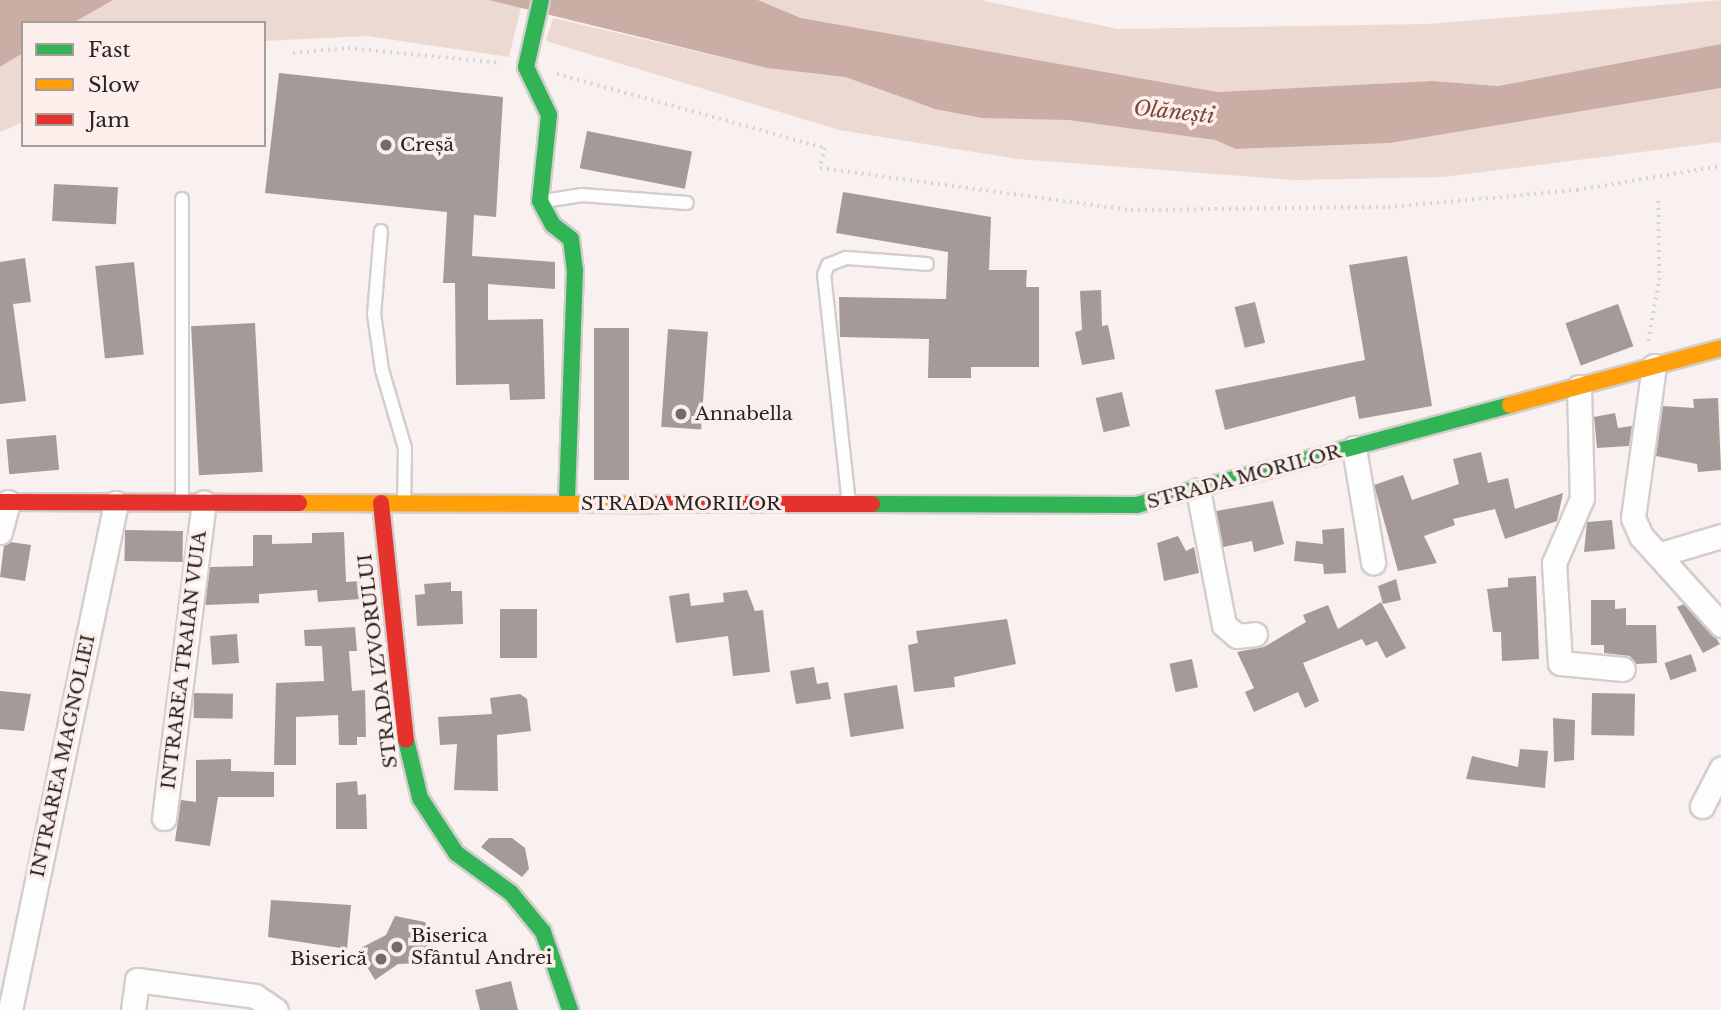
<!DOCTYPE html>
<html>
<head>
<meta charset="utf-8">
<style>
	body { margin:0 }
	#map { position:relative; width:1721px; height:1010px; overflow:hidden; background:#f8f1ef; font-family:"Libre Baskerville",serif }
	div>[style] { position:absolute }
	.green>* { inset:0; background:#ecd9d2 }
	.water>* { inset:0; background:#caaea5 }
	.building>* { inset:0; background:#a49b98; transform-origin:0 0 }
	.path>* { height:3.5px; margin-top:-1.75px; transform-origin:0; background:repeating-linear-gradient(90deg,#d7d5d4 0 2px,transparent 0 7px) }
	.roads { filter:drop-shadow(2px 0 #d3cdcb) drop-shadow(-2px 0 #d3cdcb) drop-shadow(0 2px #d3cdcb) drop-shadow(0 -2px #d3cdcb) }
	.lane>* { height:12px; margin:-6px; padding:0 6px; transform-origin:6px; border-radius:6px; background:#fefdfd }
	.street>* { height:23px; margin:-11.5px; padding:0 11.5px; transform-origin:11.5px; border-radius:11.5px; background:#fefdfd }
	.fast>* { height:16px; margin:-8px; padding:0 8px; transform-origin:8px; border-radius:8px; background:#30b455 }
	.slow>* { height:16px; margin:-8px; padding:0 8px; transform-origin:8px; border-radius:8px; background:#ff9f0a }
	.jam>* { height:16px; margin:-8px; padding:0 8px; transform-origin:8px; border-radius:8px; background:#e5322d }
	.dots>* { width:19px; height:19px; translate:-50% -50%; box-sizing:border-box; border:4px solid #fcefeb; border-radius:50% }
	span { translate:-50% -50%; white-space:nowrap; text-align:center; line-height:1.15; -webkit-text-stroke:7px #fcefeb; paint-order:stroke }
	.poi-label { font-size:19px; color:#282322 }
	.left { translate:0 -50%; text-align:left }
	.right { translate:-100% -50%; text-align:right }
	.street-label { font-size:19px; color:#282322 }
	.water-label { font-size:21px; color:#7b4734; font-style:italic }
	.legend { position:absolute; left:21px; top:21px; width:245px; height:126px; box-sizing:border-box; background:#fcefeb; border:2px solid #a79d9b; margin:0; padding:9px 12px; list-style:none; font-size:21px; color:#282322 }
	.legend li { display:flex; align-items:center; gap:14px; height:35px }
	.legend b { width:35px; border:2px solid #a79d9b }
</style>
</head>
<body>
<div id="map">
	<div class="green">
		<i style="clip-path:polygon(113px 0,488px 0,521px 8px,509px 57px,367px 36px,264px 41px,264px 23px,73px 23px)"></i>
		<i style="clip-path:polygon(758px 0,980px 0,1118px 29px,1428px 24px,1721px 0,1721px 44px,1498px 86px,1432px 81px,1218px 92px,801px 18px)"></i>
		<i style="clip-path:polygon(553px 18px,767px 68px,845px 77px,935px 109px,1068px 120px,1215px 140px,1237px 149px,1390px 143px,1721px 88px,1721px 142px,1442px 177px,1294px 180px,1017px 159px,839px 130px,546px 41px)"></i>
		<i style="clip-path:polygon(23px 53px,23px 122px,0 132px,0 67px)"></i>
	</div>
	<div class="water">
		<i style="clip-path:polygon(0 0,113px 0,73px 23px,23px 23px,23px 53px,0 67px)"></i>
		<i style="clip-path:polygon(488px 0,758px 0,801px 18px,1218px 92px,1432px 81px,1498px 86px,1721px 44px,1721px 88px,1390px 143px,1236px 149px,1215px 140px,1068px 120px,982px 118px,935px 109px,845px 77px,767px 68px)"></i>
	</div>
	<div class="building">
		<i style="clip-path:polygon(279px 73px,503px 97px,496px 217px,474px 215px,472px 256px,555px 262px,555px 289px,488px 284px,488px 320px,543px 319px,545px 399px,510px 400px,509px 384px,456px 385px,455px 283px,443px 283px,447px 212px,265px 193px)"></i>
		<i style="left:587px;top:131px;width:107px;height:38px;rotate:11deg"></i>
		<i style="left:54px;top:184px;width:64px;height:37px;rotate:3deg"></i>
		<i style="clip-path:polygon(843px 192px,991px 217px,989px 270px,1027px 270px,1026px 287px,1039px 287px,1039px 367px,971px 367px,971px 378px,928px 378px,929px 339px,840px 337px,839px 297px,946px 299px,948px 252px,836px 233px)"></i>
		<i style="clip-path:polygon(1407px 256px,1432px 406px,1359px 419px,1355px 396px,1225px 430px,1215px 390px,1365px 360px,1349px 265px)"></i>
		<i style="clip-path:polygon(25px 258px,31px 302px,13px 304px,26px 401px,0 404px,0 262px)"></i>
		<i style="left:134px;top:262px;width:93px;height:39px;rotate:84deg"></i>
		<i style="clip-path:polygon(1101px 290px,1102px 326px,1108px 325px,1115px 359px,1082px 365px,1075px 332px,1082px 330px,1080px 291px)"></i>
		<i style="left:1255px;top:302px;width:42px;height:21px;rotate:76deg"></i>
		<i style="left:1618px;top:304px;width:45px;height:56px;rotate:70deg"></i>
		<i style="left:255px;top:323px;width:149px;height:64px;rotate:87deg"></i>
		<i style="left:594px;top:328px;width:35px;height:152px"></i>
		<i style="left:668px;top:329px;width:40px;height:98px;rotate:4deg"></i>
		<i style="left:1122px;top:392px;width:35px;height:27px;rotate:77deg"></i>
		<i style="clip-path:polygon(1718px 398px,1721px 470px,1698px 472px,1697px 464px,1656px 456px,1663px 406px,1694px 408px,1693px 399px)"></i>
		<i style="clip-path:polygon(1615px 413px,1618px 428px,1632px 426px,1629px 446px,1597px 448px,1594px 417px)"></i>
		<i style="left:56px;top:435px;width:35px;height:50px;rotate:85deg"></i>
		<i style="clip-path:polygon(1481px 452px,1488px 483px,1508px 478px,1515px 509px,1563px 493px,1557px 521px,1505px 539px,1495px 509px,1453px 519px,1455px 525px,1424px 536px,1437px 563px,1398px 571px,1374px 485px,1403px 475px,1412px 500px,1459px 484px,1453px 459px)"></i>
		<i style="clip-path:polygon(1273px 501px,1284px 544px,1254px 552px,1252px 541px,1223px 547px,1216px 511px)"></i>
		<i style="clip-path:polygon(1612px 520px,1615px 549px,1584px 552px,1587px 522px)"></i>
		<i style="clip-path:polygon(1344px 528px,1346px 573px,1324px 574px,1323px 564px,1294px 561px,1296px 541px,1323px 544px,1322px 530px)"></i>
		<i style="left:125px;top:530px;width:58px;height:31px;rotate:1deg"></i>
		<i style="clip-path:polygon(344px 532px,346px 582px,360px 581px,361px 599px,318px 602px,317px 590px,259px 594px,259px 603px,205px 605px,210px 567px,253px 566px,253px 535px,272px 535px,272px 544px,312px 543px,312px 533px)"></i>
		<i style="clip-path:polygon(1178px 536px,1186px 551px,1194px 547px,1199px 573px,1164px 581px,1157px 543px)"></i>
		<i style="clip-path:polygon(10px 542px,31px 545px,25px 581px,0 577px,4px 545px)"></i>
		<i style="clip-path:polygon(1536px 576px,1539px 659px,1502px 661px,1501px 632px,1493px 632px,1487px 589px,1508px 587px,1508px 578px)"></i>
		<i style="clip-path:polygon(1396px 579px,1401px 600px,1383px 604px,1378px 586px)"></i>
		<i style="clip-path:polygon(451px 582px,451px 591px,462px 591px,463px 624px,417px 626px,415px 595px,425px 594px,424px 584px)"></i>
		<i style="clip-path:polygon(747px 590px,755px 611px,763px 610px,770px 672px,733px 676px,728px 636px,676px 643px,669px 596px,689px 593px,691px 606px,724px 602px,723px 593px)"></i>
		<i style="clip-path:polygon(1591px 600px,1615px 600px,1615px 609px,1626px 608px,1626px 625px,1656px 625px,1657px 663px,1636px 664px,1630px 656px,1604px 653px,1604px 645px,1591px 645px)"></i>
		<i style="clip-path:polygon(1381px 602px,1406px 648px,1386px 658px,1377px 641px,1366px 646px,1362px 639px,1303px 663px,1319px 701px,1305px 708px,1298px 692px,1254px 712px,1245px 692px,1254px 688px,1237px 652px,1264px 647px,1306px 622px,1303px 615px,1328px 605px,1338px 629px)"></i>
		<i style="clip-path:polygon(1684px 604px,1716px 638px,1720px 644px,1703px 653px,1677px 607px)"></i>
		<i style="left:537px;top:609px;width:49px;height:37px;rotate:90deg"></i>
		<i style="clip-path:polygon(1007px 619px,1016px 664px,954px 677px,955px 687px,914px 692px,908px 645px,918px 643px,916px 631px)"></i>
		<i style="clip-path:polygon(355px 627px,357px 651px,349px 651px,352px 691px,365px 690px,366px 737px,357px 737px,357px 745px,339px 745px,338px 715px,296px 717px,296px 765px,274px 765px,276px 683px,324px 681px,322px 646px,305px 646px,304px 630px)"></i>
		<i style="left:237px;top:634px;width:29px;height:27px;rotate:86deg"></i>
		<i style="left:1691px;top:654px;width:18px;height:28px;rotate:71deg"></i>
		<i style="left:1192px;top:659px;width:29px;height:23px;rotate:78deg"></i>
		<i style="clip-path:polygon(814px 667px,817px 684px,828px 682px,831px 699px,796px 704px,790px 671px)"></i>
		<i style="left:897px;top:685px;width:44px;height:54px;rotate:81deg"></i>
		<i style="clip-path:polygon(0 691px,31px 694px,24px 731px,0 729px)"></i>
		<i style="left:194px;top:693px;width:39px;height:25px;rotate:1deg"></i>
		<i style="left:1592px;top:693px;width:43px;height:42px;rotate:1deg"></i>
		<i style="clip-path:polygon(520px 694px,527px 699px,531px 731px,497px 735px,498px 791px,454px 790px,457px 744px,440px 745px,438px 717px,492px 714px,490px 698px)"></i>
		<i style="clip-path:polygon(1553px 718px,1575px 720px,1574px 760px,1554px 762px)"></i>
		<i style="clip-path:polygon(1520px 749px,1548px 751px,1545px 788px,1466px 779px,1472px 756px,1518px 767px)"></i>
		<i style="clip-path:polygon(231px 759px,231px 771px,274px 772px,274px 797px,218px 797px,210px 846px,175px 841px,181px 800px,196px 802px,196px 760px)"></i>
		<i style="clip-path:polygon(357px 781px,358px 795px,366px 794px,367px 829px,336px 829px,336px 783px)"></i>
		<i style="clip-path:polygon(489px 838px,512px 838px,525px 848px,529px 869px,522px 877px,481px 847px)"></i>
		<i style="clip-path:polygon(271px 900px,351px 905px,347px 949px,268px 937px)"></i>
		<i style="clip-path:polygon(395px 916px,425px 922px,435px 944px,423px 963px,398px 964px,375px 980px,357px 950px,386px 935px)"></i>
		<i style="clip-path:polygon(511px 981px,518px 1010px,480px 1010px,475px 990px)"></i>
	</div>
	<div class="path">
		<i style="left:293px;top:53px;width:55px;rotate:-5.2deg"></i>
		<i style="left:348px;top:48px;width:154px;rotate:5.6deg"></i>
		<i style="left:557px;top:74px;width:278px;rotate:15.4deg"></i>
		<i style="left:825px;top:148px;width:21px;rotate:104deg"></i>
		<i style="left:820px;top:168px;width:314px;rotate:7.7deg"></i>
		<i style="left:1131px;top:210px;width:257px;rotate:-0.7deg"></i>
		<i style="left:1388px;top:207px;width:190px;rotate:-5.1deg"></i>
		<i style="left:1577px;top:190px;width:146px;rotate:-9.5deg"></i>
		<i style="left:1648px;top:341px;width:62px;rotate:-79.8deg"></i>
		<i style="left:1659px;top:280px;width:79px;rotate:-90.7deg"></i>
	</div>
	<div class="roads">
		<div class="lane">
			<i style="left:544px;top:201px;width:37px;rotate:-9deg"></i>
			<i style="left:581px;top:195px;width:106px;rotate:4.3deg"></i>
			<i style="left:381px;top:231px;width:83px;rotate:94.8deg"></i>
			<i style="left:374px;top:314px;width:57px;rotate:81.9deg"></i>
			<i style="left:382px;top:370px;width:81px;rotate:73.6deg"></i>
			<i style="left:405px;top:448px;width:55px;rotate:91deg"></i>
			<i style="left:182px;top:502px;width:303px;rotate:-90deg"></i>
			<i style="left:849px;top:504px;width:230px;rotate:-96.2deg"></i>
			<i style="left:824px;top:275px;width:11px;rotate:-68deg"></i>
			<i style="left:828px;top:265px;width:19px;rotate:-21deg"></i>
			<i style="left:846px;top:258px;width:81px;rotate:4.2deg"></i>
		</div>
		<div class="street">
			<i style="left:1654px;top:366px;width:153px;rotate:97.9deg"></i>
			<i style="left:1633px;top:518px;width:20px;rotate:66deg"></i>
			<i style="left:1641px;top:536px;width:120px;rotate:48deg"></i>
			<i style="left:1579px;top:387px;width:111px;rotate:88.5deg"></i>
			<i style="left:1582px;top:498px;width:71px;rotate:113.3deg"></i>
			<i style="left:1554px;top:563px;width:100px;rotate:86.6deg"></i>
			<i style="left:1560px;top:663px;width:63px;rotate:5.4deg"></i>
			<i style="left:1354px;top:448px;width:116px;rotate:80.5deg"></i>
			<i style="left:1198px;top:490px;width:137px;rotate:79.1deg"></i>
			<i style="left:1224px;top:625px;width:17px;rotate:40deg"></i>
			<i style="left:1237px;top:636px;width:18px;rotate:-6deg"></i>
			<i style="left:0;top:532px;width:31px;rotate:-75deg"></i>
			<i style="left:1661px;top:554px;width:63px;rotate:-16.7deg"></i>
			<i style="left:1702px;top:806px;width:42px;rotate:-62.8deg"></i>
			<i style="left:164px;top:818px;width:318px;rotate:-82.8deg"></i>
			<i style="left:10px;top:1010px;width:518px;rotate:-78.19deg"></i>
			<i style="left:133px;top:1010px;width:30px;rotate:-82deg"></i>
			<i style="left:137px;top:980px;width:119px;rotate:7.7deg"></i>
			<i style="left:255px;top:996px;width:25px;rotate:34deg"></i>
		</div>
		<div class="fast">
			<i style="left:541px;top:0;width:69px;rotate:102.6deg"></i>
			<i style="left:526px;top:67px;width:53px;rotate:64.4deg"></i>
			<i style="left:549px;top:115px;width:86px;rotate:96deg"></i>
			<i style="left:540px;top:201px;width:27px;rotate:62deg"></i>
			<i style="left:553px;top:225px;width:23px;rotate:38deg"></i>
			<i style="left:571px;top:239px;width:31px;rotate:83deg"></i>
			<i style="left:575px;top:270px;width:234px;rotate:92deg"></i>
			<i style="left:872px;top:504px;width:265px;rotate:0.2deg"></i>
			<i style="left:1137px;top:505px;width:386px;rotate:-15deg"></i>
			<i style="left:406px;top:740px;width:60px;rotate:76.4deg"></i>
			<i style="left:420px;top:798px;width:66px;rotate:56.8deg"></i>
			<i style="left:456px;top:853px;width:68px;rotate:36deg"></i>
			<i style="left:511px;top:893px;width:50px;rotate:50.6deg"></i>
			<i style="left:543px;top:932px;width:83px;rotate:70.9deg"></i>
		</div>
		<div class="slow">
			<i style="left:1510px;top:405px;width:219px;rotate:-15.1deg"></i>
			<i style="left:299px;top:503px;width:358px;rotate:0.2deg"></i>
		</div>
		<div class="jam">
			<i style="left:0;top:502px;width:299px;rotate:0.2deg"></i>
			<i style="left:381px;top:503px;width:238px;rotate:84deg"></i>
			<i style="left:657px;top:504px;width:215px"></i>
		</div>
	</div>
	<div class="dots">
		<i style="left:386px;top:145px;background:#716b6a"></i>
		<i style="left:681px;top:414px;background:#716b6a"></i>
		<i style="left:397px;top:947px;background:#716b6a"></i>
		<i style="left:381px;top:959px;background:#716b6a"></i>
	</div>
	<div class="poi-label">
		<span class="left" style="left:400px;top:145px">Creșă</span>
		<span class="left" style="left:695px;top:414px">Annabella</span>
		<span class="left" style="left:411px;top:947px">Biserica<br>Sfântul Andrei</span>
		<span class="right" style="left:367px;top:959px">Biserică</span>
	</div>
	<div class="street-label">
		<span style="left:1244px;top:477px;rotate:-15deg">STRADA MORILOR</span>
		<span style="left:681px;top:504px">STRADA MORILOR</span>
		<span style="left:184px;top:660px;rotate:-83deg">INTRAREA TRAIAN VUIA</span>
		<span style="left:378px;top:661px;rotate:-97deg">STRADA IZVORULUI</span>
		<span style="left:63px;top:756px;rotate:-78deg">INTRAREA MAGNOLIEI</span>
	</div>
	<div class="water-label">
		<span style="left:1174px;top:112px;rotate:6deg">Olănești</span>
	</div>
	<ul class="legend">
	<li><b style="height:9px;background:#30b455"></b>Fast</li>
	<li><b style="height:9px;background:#ff9f0a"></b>Slow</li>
	<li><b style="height:9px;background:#e5322d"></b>Jam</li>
	</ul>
</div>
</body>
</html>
